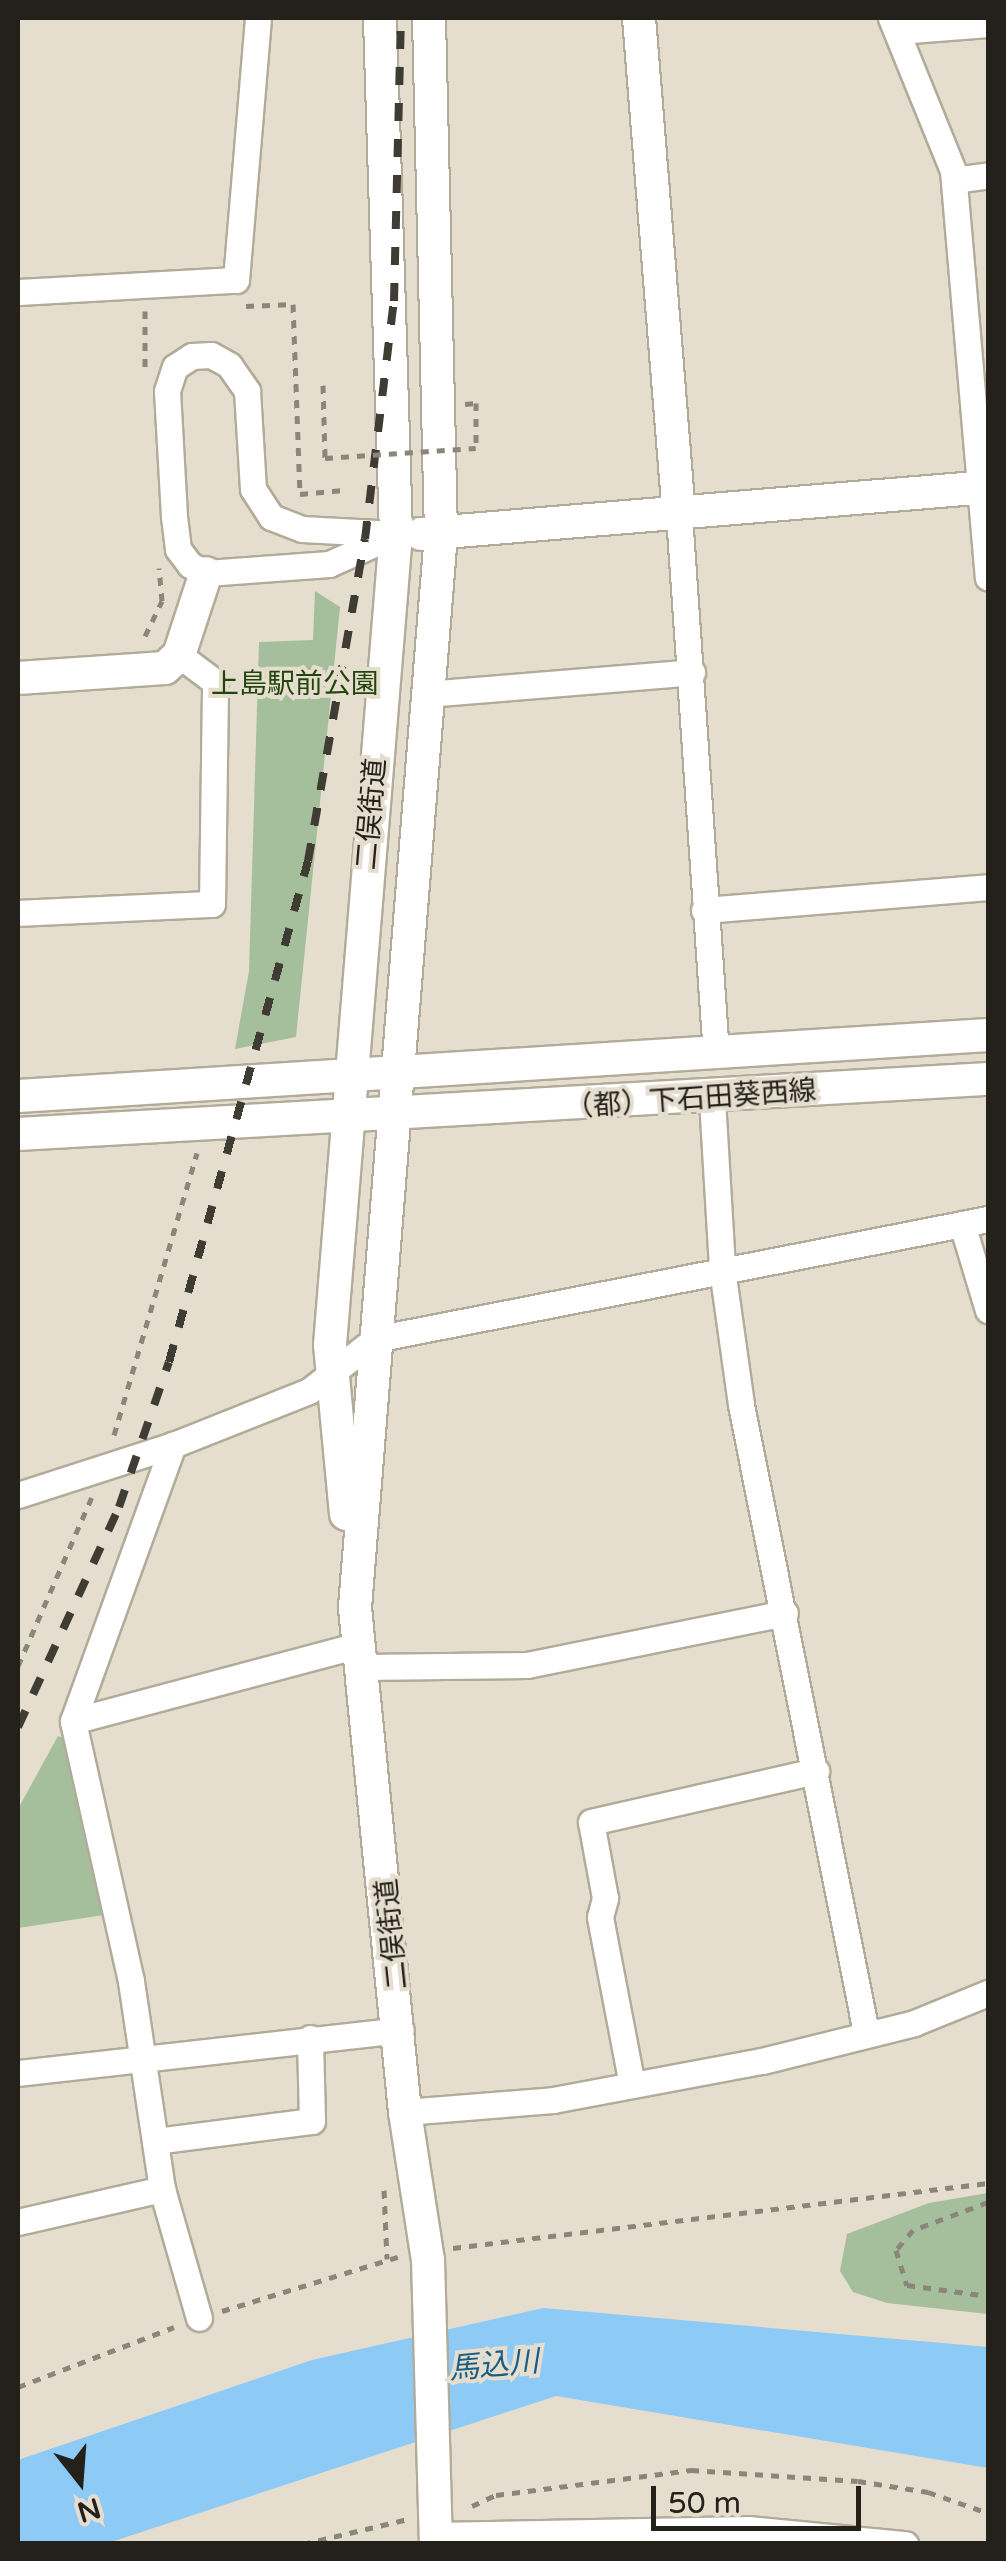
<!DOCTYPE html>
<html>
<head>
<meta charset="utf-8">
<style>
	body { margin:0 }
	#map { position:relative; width:1006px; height:2561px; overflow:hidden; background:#e5ddcd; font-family:"Varela Round","Noto Sans JP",sans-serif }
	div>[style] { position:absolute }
	.green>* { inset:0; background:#a5be9b }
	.water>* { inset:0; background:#8dcaf5 }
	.path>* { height:5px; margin-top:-2.5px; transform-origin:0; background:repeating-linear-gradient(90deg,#8b857a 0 8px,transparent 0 16px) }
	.roads { filter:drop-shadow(2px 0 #b2ab9a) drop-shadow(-2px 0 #b2ab9a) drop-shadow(0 2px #b2ab9a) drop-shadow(0 -2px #b2ab9a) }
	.minor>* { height:25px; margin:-12.5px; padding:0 12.5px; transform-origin:12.5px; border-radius:12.5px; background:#fff }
	.tertiary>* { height:32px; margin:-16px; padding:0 16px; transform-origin:16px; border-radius:16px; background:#fff }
	.rail>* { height:8px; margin-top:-4px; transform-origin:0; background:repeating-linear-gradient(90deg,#3f3c34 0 18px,transparent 0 36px) }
	.path-bridge>* { height:5px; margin-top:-2.5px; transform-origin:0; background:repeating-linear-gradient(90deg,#8b857a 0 8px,transparent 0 16px) }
	span { translate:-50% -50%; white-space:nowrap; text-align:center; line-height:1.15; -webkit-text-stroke:8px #e5ddcd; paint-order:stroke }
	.park-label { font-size:28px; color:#21450b }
	.street-label { font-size:28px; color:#24211b }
	.water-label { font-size:30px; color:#185d86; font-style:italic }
	.frame { position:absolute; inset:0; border:20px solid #24211b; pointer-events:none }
	.north { position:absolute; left:30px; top:2431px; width:100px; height:100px; -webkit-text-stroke:8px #e5ddcd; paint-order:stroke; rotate:163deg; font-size:28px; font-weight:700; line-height:40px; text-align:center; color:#24211b }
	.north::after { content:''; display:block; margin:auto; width:35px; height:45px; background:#24211b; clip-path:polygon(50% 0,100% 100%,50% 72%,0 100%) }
	.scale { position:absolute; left:651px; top:2486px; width:210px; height:45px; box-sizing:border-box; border:5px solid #24211b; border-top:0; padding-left:12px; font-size:30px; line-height:35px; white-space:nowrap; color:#24211b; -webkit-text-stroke:8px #e5ddcd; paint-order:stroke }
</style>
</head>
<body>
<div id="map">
	<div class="green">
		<i style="clip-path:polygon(315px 591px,340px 607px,296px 1037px,235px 1049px,249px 971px,259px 642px,313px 640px)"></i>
		<i style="clip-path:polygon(58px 1736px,66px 1739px,104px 1915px,18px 1928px,18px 1809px)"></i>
		<i style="clip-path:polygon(988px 2193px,988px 2314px,887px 2303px,853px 2292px,840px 2271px,847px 2234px,929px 2203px)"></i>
	</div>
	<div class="water">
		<i style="clip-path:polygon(543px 2308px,988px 2347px,988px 2468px,556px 2396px,108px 2543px,18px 2544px,18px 2460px,312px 2360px)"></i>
	</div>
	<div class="path">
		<i style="left:246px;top:306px;width:47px;rotate:-2.4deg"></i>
		<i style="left:293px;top:304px;width:190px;rotate:87.9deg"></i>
		<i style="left:300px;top:494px;width:44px;rotate:-5.2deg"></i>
		<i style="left:145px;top:311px;width:57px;rotate:90deg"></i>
		<i style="left:323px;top:385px;width:73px;rotate:88.4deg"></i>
		<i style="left:465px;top:404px;width:11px;rotate:-5deg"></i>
		<i style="left:476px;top:403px;width:45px;rotate:90deg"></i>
		<i style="left:145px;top:636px;width:39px;rotate:-64deg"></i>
		<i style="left:162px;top:601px;width:33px;rotate:-95deg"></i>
		<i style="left:114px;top:1435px;width:294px;rotate:-73.6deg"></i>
		<i style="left:18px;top:1666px;width:184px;rotate:-66.4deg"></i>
		<i style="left:384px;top:2190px;width:69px;rotate:87.5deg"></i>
		<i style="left:988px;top:2202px;width:80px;rotate:159.5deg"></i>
		<i style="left:913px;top:2230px;width:26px;rotate:130deg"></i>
		<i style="left:896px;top:2250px;width:37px;rotate:73deg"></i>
		<i style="left:907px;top:2285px;width:82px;rotate:7.7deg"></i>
		<i style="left:453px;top:2248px;width:539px;rotate:-6.93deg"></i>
		<i style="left:222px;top:2311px;width:184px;rotate:-17.1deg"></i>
		<i style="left:18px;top:2387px;width:167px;rotate:-21deg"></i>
		<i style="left:472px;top:2506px;width:26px;rotate:-25deg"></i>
		<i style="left:496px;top:2495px;width:197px;rotate:-7.3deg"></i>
		<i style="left:691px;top:2470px;width:167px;rotate:3.8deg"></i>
		<i style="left:858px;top:2481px;width:71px;rotate:8.9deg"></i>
		<i style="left:928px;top:2492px;width:64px;rotate:19.3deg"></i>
		<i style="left:303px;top:2544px;width:108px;rotate:-13.4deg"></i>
	</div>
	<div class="roads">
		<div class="minor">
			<i style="left:891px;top:18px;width:165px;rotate:67.9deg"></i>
			<i style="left:953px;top:171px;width:408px;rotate:85.1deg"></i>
			<i style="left:898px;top:31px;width:90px;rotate:-4.4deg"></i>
			<i style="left:954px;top:180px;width:34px;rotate:-8deg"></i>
			<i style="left:18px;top:292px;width:218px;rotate:-3.2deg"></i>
			<i style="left:236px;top:280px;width:263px;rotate:-85.2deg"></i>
			<i style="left:211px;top:355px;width:21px;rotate:29deg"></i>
			<i style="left:229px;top:365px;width:32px;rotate:55deg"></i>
			<i style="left:247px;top:391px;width:98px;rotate:86.5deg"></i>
			<i style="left:253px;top:489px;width:33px;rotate:57deg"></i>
			<i style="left:271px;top:517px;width:33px;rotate:21deg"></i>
			<i style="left:302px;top:529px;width:94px;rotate:3deg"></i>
			<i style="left:396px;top:534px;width:73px;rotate:155.9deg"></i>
			<i style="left:329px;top:564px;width:123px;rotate:175.8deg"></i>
			<i style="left:206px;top:573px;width:18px;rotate:-153deg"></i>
			<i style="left:190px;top:565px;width:20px;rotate:-127deg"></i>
			<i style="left:178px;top:549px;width:33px;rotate:-97deg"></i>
			<i style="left:174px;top:516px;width:125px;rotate:-93.2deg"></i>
			<i style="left:167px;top:391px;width:25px;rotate:-72deg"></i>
			<i style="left:175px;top:367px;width:20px;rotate:-33deg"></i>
			<i style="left:192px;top:356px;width:19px;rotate:-3deg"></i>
			<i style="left:679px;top:515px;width:541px;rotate:86.08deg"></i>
			<i style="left:427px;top:694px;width:266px;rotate:-4.7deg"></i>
			<i style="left:704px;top:910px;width:285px;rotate:-4.6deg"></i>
			<i style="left:18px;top:913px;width:194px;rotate:-2.7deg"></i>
			<i style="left:212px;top:904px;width:222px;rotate:-89.2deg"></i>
			<i style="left:215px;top:682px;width:45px;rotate:-143.1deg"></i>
			<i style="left:712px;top:1099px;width:170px;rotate:86.6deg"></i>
			<i style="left:722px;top:1269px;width:137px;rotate:82deg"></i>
			<i style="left:741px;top:1405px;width:639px;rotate:78.73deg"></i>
			<i style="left:962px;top:1224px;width:90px;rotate:73.2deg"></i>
			<i style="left:18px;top:1495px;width:163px;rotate:-17.9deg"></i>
			<i style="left:173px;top:1445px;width:146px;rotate:-21.7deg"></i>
			<i style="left:309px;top:1391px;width:84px;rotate:-38.2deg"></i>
			<i style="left:375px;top:1339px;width:625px;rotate:-11.08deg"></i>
			<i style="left:364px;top:1667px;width:163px;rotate:-0.7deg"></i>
			<i style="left:527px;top:1665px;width:263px;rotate:-11.4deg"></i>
			<i style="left:73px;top:1721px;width:295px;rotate:-14.9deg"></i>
			<i style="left:18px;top:2073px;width:385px;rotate:-6.4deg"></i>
			<i style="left:632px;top:2085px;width:171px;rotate:-100.8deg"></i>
			<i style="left:600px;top:1917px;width:20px;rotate:-75deg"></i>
			<i style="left:605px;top:1898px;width:77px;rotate:-100.4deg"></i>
			<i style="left:591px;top:1822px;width:231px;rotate:-12.8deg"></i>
			<i style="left:405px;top:2112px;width:148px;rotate:-4.6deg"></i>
			<i style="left:553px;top:2100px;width:213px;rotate:-10.6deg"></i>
			<i style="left:762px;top:2061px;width:157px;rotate:-14deg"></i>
			<i style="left:914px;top:2023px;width:80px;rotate:-22.1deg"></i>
			<i style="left:155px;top:2141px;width:158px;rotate:-7.3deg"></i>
			<i style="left:312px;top:2121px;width:83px;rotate:-91.4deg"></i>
			<i style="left:162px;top:2189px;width:134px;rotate:74deg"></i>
			<i style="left:18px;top:2222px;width:148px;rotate:-12.9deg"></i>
			<i style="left:162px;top:2189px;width:210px;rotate:-98.5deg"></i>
			<i style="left:131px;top:1981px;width:266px;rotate:-102.6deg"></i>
			<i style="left:73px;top:1721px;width:294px;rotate:-70.1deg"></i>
			<i style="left:437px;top:2535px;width:311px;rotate:-1.1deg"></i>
			<i style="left:748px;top:2529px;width:158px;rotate:5.5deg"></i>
		</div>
		<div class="tertiary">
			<i style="left:429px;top:18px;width:516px;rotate:88.67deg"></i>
			<i style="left:441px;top:534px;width:1077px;rotate:94.58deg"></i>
			<i style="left:355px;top:1608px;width:506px;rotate:84.33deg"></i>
			<i style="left:405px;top:2112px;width:150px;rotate:81.2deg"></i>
			<i style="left:428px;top:2260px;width:284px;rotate:88.4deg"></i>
			<i style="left:639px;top:18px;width:499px;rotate:85.4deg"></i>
			<i style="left:421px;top:534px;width:569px;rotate:-4.74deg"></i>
			<i style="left:18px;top:678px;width:147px;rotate:-3.9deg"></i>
			<i style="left:165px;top:668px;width:19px;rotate:-43deg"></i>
			<i style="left:179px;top:655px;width:86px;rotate:-71.8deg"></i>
			<i style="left:18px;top:1096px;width:972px;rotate:-3.6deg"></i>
			<i style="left:18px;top:1134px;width:972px;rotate:-3.25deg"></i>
			<i style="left:346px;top:1514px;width:170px;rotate:-95.4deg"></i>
			<i style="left:330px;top:1345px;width:814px;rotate:-85.35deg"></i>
			<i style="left:396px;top:534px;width:516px;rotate:-91.78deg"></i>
		</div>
	</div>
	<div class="rail">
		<i style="left:18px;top:1727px;width:242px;rotate:-65.3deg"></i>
		<i style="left:119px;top:1507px;width:153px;rotate:-71deg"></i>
		<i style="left:169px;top:1362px;width:520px;rotate:-74.49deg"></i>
		<i style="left:308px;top:861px;width:327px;rotate:-80deg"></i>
		<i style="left:365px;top:539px;width:240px;rotate:-83.1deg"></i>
		<i style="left:394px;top:301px;width:283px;rotate:-88.6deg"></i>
	</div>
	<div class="path-bridge">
		<i style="left:325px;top:458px;width:151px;rotate:-3.8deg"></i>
	</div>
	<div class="park-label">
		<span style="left:295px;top:684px">上島駅前公園</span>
	</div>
	<div class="street-label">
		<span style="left:371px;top:814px;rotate:-85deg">二俣街道</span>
		<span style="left:691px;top:1099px;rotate:-4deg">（都）下石田葵西線</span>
		<span style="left:392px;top:1934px;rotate:-96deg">二俣街道</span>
	</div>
	<div class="water-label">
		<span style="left:494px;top:2366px;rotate:-5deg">馬込川</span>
	</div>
	<div class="frame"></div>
	<div class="north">N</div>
	<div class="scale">50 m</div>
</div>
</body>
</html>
